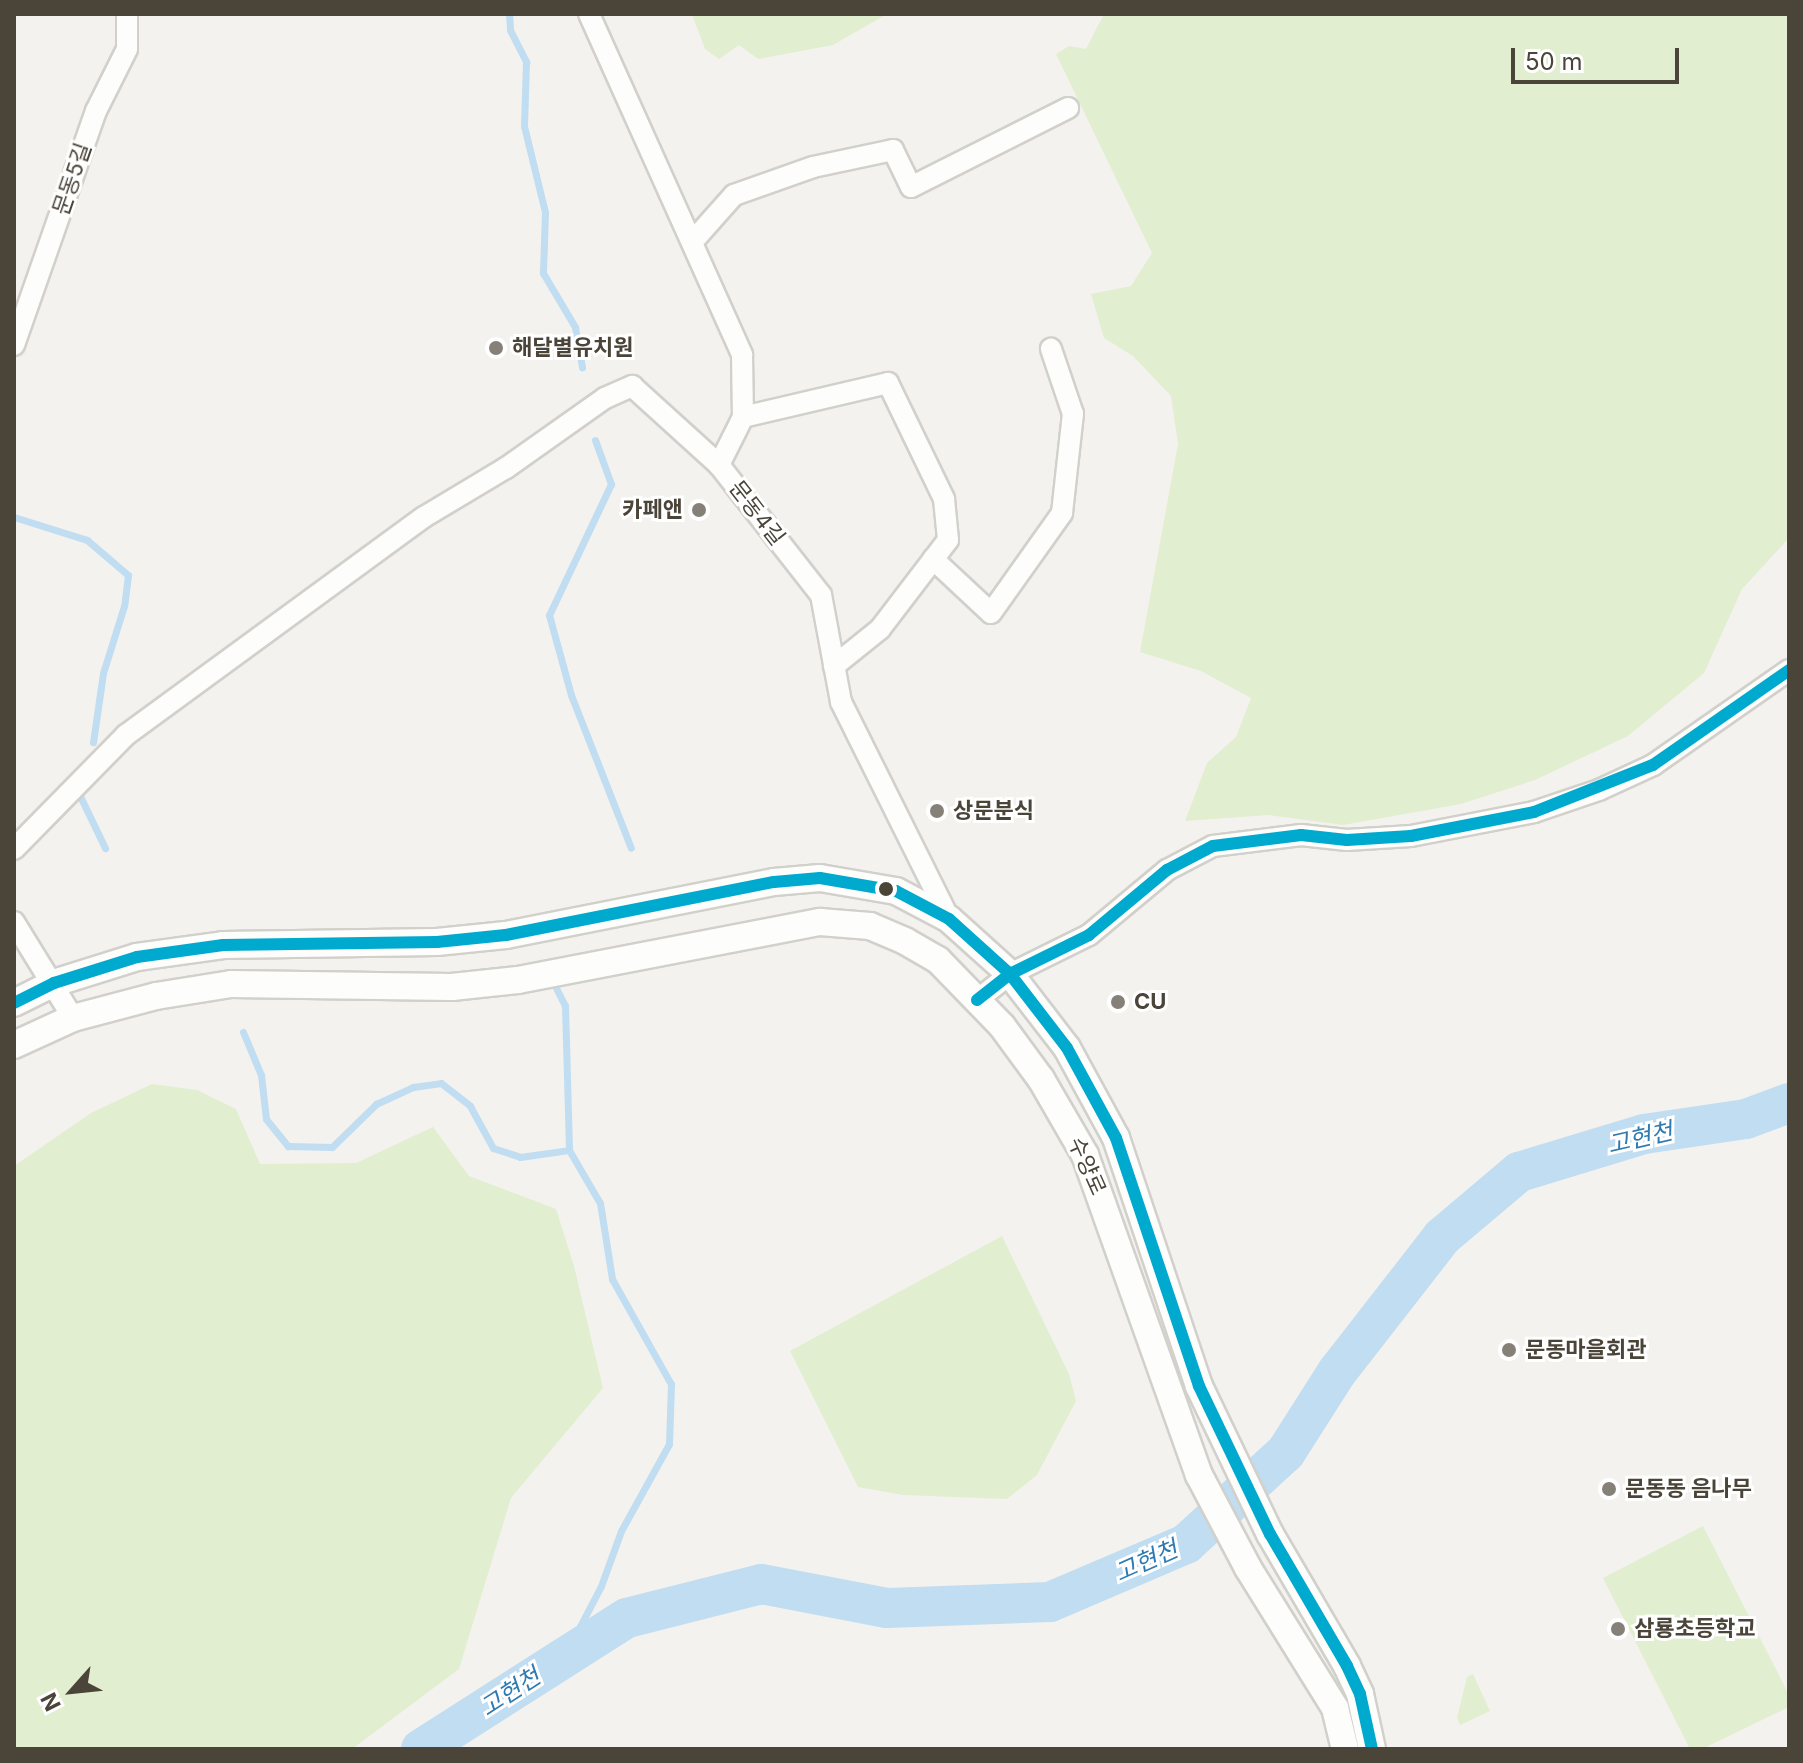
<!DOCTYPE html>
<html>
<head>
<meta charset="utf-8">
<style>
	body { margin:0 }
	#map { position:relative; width:1803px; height:1763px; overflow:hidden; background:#f4f2ee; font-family:Inter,"Noto Sans KR",sans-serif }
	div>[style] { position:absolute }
	.green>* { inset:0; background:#e1eecf }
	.stream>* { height:7px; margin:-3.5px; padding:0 3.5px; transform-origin:3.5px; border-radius:3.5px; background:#c0ddf1 }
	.river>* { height:40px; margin:-20px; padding:0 20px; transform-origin:20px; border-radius:20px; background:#c0ddf1 }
	.roads { filter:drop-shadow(2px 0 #d2d0cb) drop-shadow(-2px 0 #d2d0cb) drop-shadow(0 2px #d2d0cb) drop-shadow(0 -2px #d2d0cb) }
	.minor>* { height:20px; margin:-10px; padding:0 10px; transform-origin:10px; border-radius:10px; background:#fdfdfc }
	.tertiary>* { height:26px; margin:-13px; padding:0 13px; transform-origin:13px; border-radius:13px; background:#fdfdfc }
	.bus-1>* { height:12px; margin:-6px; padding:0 6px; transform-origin:6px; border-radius:6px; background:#00a9ce }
	.dots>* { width:22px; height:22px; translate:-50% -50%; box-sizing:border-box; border:4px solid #fff; border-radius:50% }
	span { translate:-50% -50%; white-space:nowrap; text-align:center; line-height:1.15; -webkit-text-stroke:6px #fff; paint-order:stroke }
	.street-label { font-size:22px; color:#4b4439 }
	.poi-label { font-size:22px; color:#4b4439; font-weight:700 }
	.left { translate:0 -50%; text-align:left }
	.right { translate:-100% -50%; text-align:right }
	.water-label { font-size:24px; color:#2e7ab2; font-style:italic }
	.frame { position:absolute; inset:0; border:16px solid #4b4439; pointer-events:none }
	.north { position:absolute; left:32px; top:1651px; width:80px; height:80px; -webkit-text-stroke:6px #fff; paint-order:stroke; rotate:243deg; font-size:22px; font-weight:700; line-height:32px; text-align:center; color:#4b4439 }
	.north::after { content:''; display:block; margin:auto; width:28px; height:36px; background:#4b4439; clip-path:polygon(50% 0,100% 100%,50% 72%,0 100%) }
	.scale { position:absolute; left:1511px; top:48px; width:168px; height:36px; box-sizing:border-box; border:4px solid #4b4439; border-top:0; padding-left:10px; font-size:24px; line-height:28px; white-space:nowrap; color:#4b4439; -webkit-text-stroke:6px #fff; paint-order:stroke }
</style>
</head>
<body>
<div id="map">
	<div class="green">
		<i style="clip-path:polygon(692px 14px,887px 14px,833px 45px,758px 59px,739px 45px,719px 59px,705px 49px)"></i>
		<i style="clip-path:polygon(1104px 14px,1789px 14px,1789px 538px,1742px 589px,1704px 673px,1628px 736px,1535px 780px,1461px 804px,1343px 825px,1268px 815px,1185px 821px,1207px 763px,1236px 737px,1251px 698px,1201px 671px,1140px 652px,1178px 444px,1171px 396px,1133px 356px,1104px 338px,1091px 294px,1131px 286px,1152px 253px,1056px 54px,1069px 46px,1086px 49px)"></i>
		<i style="clip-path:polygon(152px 1084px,197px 1090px,236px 1109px,260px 1164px,356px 1163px,433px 1127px,469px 1176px,556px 1209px,574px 1266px,603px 1388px,511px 1498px,459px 1669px,352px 1749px,14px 1749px,14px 1166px,91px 1113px)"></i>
		<i style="clip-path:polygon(1002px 1236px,1069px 1374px,1076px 1401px,1037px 1475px,1007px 1499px,903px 1495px,858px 1487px,790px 1351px)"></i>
		<i style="clip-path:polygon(1703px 1526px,1789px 1695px,1789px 1707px,1702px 1749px,1690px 1749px,1603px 1578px)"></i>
		<i style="clip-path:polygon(1473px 1674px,1490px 1711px,1460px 1725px,1457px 1718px,1467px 1677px)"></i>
	</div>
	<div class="stream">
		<i style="left:509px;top:14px;width:16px;rotate:86deg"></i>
		<i style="left:510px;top:30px;width:36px;rotate:63deg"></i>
		<i style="left:526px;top:62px;width:64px;rotate:91.8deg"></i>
		<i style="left:524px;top:126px;width:89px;rotate:76.3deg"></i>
		<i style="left:545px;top:212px;width:61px;rotate:91.9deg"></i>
		<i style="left:543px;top:273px;width:63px;rotate:59.3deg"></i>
		<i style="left:575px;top:327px;width:41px;rotate:80.1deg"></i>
		<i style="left:595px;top:440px;width:47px;rotate:70deg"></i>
		<i style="left:611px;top:484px;width:145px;rotate:115.3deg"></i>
		<i style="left:549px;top:615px;width:83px;rotate:74.6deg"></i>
		<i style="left:571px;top:695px;width:164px;rotate:68.6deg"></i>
		<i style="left:14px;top:517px;width:77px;rotate:17.5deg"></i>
		<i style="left:87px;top:540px;width:54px;rotate:40.5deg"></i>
		<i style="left:128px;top:575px;width:31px;rotate:97deg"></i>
		<i style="left:124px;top:606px;width:70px;rotate:107.4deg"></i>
		<i style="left:103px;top:673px;width:70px;rotate:98.2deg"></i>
		<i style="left:80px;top:796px;width:58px;rotate:64.3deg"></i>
		<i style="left:556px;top:988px;width:20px;rotate:63deg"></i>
		<i style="left:565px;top:1006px;width:144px;rotate:88.4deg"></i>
		<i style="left:569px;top:1150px;width:61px;rotate:59.7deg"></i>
		<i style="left:600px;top:1203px;width:77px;rotate:81deg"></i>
		<i style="left:612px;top:1279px;width:120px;rotate:60.7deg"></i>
		<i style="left:671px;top:1384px;width:60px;rotate:91.9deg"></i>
		<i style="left:669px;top:1444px;width:99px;rotate:118.9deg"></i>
		<i style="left:621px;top:1531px;width:59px;rotate:110deg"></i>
		<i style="left:601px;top:1586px;width:80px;rotate:117.5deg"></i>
		<i style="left:243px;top:1032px;width:47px;rotate:67.3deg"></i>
		<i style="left:261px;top:1075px;width:44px;rotate:83.5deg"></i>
		<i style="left:266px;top:1119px;width:35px;rotate:51deg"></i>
		<i style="left:288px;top:1146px;width:44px;rotate:1.3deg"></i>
		<i style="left:332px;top:1147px;width:62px;rotate:-44.3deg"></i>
		<i style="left:376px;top:1104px;width:41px;rotate:-24.7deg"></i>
		<i style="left:413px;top:1087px;width:28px;rotate:-8deg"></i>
		<i style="left:441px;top:1083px;width:37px;rotate:38deg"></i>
		<i style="left:470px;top:1106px;width:48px;rotate:61.3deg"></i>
		<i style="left:493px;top:1148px;width:28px;rotate:18deg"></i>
		<i style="left:520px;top:1157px;width:49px;rotate:-8.1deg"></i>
	</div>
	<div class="river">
		<i style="left:421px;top:1749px;width:244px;rotate:-32.5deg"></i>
		<i style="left:627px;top:1618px;width:138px;rotate:-14.2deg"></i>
		<i style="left:761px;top:1584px;width:128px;rotate:10.8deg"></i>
		<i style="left:887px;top:1608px;width:163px;rotate:-2.1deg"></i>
		<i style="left:1050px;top:1602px;width:148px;rotate:-23.1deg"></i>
		<i style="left:1186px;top:1544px;width:136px;rotate:-42.6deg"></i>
		<i style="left:1286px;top:1452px;width:95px;rotate:-57.5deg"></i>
		<i style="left:1337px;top:1372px;width:171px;rotate:-52.1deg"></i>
		<i style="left:1442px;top:1237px;width:101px;rotate:-40.2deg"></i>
		<i style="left:1519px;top:1172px;width:131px;rotate:-16.9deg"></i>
		<i style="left:1644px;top:1134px;width:103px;rotate:-8.4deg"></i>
		<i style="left:1746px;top:1119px;width:46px;rotate:-20.4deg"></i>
	</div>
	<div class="roads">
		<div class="minor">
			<i style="left:589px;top:14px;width:374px;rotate:65.8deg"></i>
			<i style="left:742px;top:355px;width:62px;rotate:89.1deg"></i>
			<i style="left:743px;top:417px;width:54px;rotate:116.6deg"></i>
			<i style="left:719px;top:465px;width:165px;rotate:51.9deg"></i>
			<i style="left:821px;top:595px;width:109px;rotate:79.4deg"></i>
			<i style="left:841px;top:702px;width:242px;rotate:63.5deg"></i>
			<i style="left:693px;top:241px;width:62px;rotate:-48.3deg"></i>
			<i style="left:734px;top:195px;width:84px;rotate:-19.5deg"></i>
			<i style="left:813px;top:167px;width:82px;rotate:-12deg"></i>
			<i style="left:893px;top:150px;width:41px;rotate:64.1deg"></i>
			<i style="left:911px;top:187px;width:176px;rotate:-26.7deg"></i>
			<i style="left:14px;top:345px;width:248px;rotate:-70.7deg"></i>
			<i style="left:96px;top:111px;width:69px;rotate:-63.4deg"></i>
			<i style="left:127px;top:49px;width:35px;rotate:-90deg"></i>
			<i style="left:743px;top:417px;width:149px;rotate:-13.2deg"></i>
			<i style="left:888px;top:383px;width:129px;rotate:64.2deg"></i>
			<i style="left:944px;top:499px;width:41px;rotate:84.4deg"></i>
			<i style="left:948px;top:540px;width:112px;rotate:127.4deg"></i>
			<i style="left:880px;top:629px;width:59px;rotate:141.2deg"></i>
			<i style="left:933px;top:559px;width:79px;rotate:43deg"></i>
			<i style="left:991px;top:613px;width:123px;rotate:-54.6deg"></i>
			<i style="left:1062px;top:513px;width:100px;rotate:-83.7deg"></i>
			<i style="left:1073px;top:414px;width:69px;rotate:-108.7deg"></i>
			<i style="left:14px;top:849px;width:160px;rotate:-45.5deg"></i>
			<i style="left:126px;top:735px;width:369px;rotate:-36.2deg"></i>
			<i style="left:424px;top:517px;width:96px;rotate:-30.9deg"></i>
			<i style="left:506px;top:468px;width:121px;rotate:-35.3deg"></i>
			<i style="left:605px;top:398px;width:30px;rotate:-24deg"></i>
			<i style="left:632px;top:386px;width:118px;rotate:42.2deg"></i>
			<i style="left:14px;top:922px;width:113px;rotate:58.4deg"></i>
			<i style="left:977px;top:1000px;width:42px;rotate:-38.2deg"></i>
			<i style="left:1010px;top:974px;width:88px;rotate:-26.3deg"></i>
			<i style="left:1089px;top:935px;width:102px;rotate:-39.8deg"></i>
			<i style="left:1167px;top:870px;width:52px;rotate:-27.6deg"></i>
			<i style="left:1213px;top:846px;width:89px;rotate:-7.1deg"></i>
			<i style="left:1301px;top:835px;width:46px;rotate:6.2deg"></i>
			<i style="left:1347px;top:840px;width:64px;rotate:-3.6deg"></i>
			<i style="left:1411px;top:836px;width:125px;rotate:-11deg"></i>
			<i style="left:1534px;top:812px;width:69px;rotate:-18.7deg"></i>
			<i style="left:1599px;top:790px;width:60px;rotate:-24.8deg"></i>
			<i style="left:1653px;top:765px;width:166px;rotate:-34.9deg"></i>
		</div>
		<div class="tertiary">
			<i style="left:14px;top:1003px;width:45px;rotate:-26.6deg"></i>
			<i style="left:54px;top:983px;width:87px;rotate:-17.4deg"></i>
			<i style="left:137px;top:957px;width:87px;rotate:-7.9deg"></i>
			<i style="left:223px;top:945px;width:214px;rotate:-0.8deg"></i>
			<i style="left:437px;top:942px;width:69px;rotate:-5.8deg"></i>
			<i style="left:506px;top:935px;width:273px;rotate:-11.2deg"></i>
			<i style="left:774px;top:882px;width:46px;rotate:-5deg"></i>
			<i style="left:820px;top:878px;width:77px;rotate:9.7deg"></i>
			<i style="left:896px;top:891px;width:60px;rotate:27.8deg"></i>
			<i style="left:949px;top:919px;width:82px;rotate:42deg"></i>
			<i style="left:1010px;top:974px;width:93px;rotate:52.4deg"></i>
			<i style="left:1067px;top:1048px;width:102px;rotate:61.4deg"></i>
			<i style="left:1116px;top:1138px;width:262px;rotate:71.5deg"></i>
			<i style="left:1199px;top:1386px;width:164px;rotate:64.4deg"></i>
			<i style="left:1270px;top:1534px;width:153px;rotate:59.7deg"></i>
			<i style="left:1347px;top:1666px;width:31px;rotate:65deg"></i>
			<i style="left:1360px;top:1694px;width:56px;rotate:77.7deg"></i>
			<i style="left:14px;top:1045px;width:65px;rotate:-24.6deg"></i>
			<i style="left:73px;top:1018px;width:86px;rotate:-14.8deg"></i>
			<i style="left:156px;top:996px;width:76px;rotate:-9.1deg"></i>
			<i style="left:231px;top:984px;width:221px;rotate:0.8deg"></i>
			<i style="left:452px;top:987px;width:66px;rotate:-6.1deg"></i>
			<i style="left:518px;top:980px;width:308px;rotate:-10.9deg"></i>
			<i style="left:820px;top:922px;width:50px;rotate:4.6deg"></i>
			<i style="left:870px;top:926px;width:38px;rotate:23deg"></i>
			<i style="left:905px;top:941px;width:38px;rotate:30deg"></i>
			<i style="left:938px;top:960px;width:92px;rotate:45.9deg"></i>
			<i style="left:1002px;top:1026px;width:66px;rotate:53.7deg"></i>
			<i style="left:1041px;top:1079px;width:88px;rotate:59.9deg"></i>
			<i style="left:1085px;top:1155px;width:340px;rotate:70.4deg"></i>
			<i style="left:1199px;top:1475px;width:105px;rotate:62.2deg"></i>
			<i style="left:1248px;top:1568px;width:165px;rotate:58.1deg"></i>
			<i style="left:1335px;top:1708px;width:42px;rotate:76.3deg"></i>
		</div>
	</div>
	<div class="bus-1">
		<i style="left:977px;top:1000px;width:42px;rotate:-38.2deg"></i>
		<i style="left:1010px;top:974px;width:88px;rotate:-26.3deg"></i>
		<i style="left:1089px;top:935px;width:102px;rotate:-39.8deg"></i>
		<i style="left:1167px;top:870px;width:52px;rotate:-27.6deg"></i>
		<i style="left:1213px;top:846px;width:89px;rotate:-7.1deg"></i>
		<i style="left:1301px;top:835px;width:46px;rotate:6.2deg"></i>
		<i style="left:1347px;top:840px;width:64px;rotate:-3.6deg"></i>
		<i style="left:1411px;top:836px;width:125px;rotate:-11deg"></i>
		<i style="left:1534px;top:812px;width:128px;rotate:-21.6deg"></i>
		<i style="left:1653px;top:765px;width:166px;rotate:-34.9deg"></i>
		<i style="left:14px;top:1003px;width:45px;rotate:-26.6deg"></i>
		<i style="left:54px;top:983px;width:87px;rotate:-17.4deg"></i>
		<i style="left:137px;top:957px;width:87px;rotate:-7.9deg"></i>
		<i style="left:223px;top:945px;width:214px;rotate:-0.8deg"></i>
		<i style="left:437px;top:942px;width:69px;rotate:-5.8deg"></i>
		<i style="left:506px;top:935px;width:273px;rotate:-11.2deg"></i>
		<i style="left:774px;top:882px;width:46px;rotate:-5deg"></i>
		<i style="left:820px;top:878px;width:77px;rotate:9.7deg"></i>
		<i style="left:896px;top:891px;width:60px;rotate:27.8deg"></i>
		<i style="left:949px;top:919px;width:82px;rotate:42deg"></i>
		<i style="left:1010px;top:974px;width:93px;rotate:52.4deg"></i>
		<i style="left:1067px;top:1048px;width:102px;rotate:61.4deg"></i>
		<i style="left:1116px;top:1138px;width:262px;rotate:71.5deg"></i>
		<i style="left:1199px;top:1386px;width:164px;rotate:64.4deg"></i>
		<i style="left:1270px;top:1534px;width:153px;rotate:59.7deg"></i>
		<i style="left:1347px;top:1666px;width:31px;rotate:65deg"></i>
		<i style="left:1360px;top:1694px;width:56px;rotate:77.7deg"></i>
	</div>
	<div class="dots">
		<i style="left:496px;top:348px;background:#868178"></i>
		<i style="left:699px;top:510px;background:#868178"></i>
		<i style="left:937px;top:811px;background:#868178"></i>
		<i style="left:886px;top:889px;background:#4b4439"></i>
		<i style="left:1118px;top:1002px;background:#868178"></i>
		<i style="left:1509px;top:1350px;background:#868178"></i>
		<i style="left:1609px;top:1489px;background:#868178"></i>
		<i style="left:1618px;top:1629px;background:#868178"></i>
	</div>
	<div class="street-label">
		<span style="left:72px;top:179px;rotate:-71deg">문동5길</span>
		<span style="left:757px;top:513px;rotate:52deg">문동4길</span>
		<span style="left:1087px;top:1166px;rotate:66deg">수양로</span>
	</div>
	<div class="poi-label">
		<span class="left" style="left:512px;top:348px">해달별유치원</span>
		<span class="right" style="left:683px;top:510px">카페앤</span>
		<span class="left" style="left:953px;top:811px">상문분식</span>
		<span class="left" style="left:1134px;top:1002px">CU</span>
		<span class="left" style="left:1525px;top:1350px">문동마을회관</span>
		<span class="left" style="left:1625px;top:1489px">문동동 음나무</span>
		<span class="left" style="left:1634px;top:1629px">삼룡초등학교</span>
	</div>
	<div class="water-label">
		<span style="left:1640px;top:1138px;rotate:-13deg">고현천</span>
		<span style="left:1146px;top:1561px;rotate:-24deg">고현천</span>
		<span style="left:510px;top:1692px;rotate:-33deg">고현천</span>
	</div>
	<div class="frame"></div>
	<div class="north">N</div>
	<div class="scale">50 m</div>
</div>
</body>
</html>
